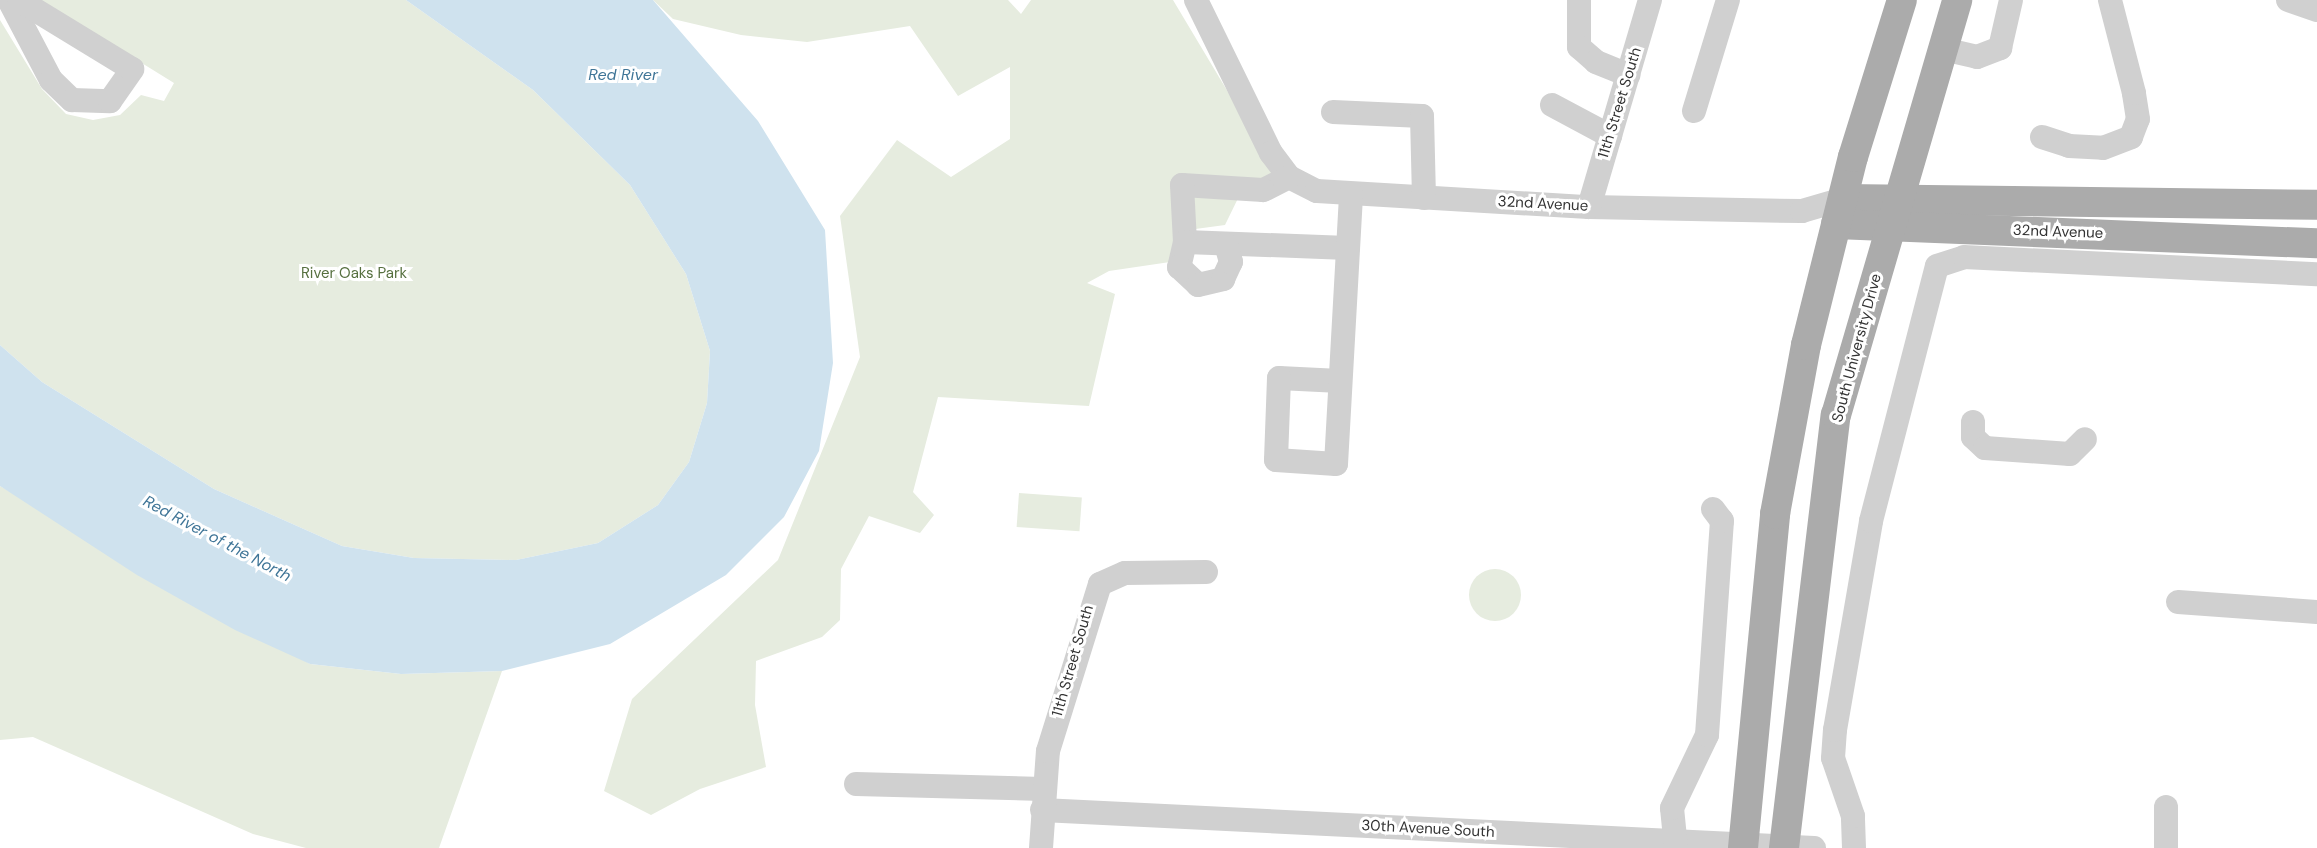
<!DOCTYPE html>
<html>
<head>
<meta charset="utf-8">
<style>
	body { margin:0 }
	#map { position:relative; width:2317px; height:848px; overflow:hidden; background:#fff; font-family:"DM Sans",sans-serif }
	div>[style] { position:absolute }
	.green>* { inset:0; background:#e6ecdf; transform-origin:0 0 }
	.round { border-radius:50% }
	.water>* { inset:0; background:#cfe2ee }
	.minor>* { height:24px; margin:-12px; padding:0 12px; transform-origin:12px; border-radius:12px; background:#d0d0d0 }
	.major>* { height:30px; margin:-15px; padding:0 15px; transform-origin:15px; border-radius:15px; background:#ababab }
	span { translate:-50% -50%; white-space:nowrap; text-align:center; line-height:1.15; -webkit-text-stroke:6px #fff; paint-order:stroke }
	.street-label { font-size:15px; color:#333 }
	.park-label { font-size:15px; color:#56703f }
	.water-label { font-size:16px; color:#3f7597; font-style:italic }
</style>
</head>
<body>
<div id="map">
	<div class="green">
		<i style="clip-path:polygon(40px 0,406px 0,533px 90px,630px 185px,686px 274px,710px 351px,707px 403px,689px 462px,658px 505px,598px 543px,516px 560px,414px 558px,342px 546px,214px 489px,42px 382px,0 345px,0 20px,42px 89px,66px 114px,93px 120px,120px 115px,141px 95px,164px 101px,174px 83px)"></i>
		<i style="clip-path:polygon(653px 0,1008px 0,1021px 14px,1031px 0,1173px 0,1277px 174px,1245px 184px,1225px 225px,1188px 230px,1170px 262px,1109px 271px,1087px 283px,1115px 294px,1089px 406px,938px 397px,913px 492px,934px 515px,920px 533px,869px 516px,841px 569px,840px 620px,822px 637px,756px 661px,755px 705px,766px 767px,700px 789px,651px 815px,604px 791px,632px 699px,778px 560px,860px 357px,840px 216px,897px 140px,951px 177px,1010px 139px,1010px 67px,958px 96px,910px 26px,807px 42px,741px 35px,673px 19px)"></i>
		<i style="clip-path:polygon(0 486px,310px 664px,401px 674px,502px 671px,439px 848px,306px 848px,253px 834px,33px 737px,0 740px)"></i>
		<i style="left:1019px;top:493px;width:63px;height:34px;rotate:4deg"></i>
		<i class="round" style="left:1469px;top:569px;width:52px;height:52px"></i>
	</div>
	<div class="water">
		<i style="clip-path:polygon(406px 0,653px 0,758px 121px,825px 230px,833px 363px,819px 451px,784px 517px,726px 575px,610px 644px,502px 671px,401px 674px,310px 664px,235px 630px,137px 575px,0 486px,0 345px,42px 382px,214px 489px,342px 546px,414px 558px,516px 560px,598px 543px,658px 505px,689px 462px,707px 403px,710px 351px,686px 274px,630px 185px,533px 90px)"></i>
	</div>
	<div class="minor">
		<i style="left:9px;top:0;width:90px;rotate:62.3deg"></i>
		<i style="left:51px;top:80px;width:29px;rotate:44deg"></i>
		<i style="left:72px;top:100px;width:38px;rotate:2deg"></i>
		<i style="left:110px;top:101px;width:39px;rotate:-55deg"></i>
		<i style="left:132px;top:69px;width:132px;rotate:-148.6deg"></i>
		<i style="left:1196px;top:0;width:170px;rotate:63.9deg"></i>
		<i style="left:1271px;top:153px;width:30px;rotate:53deg"></i>
		<i style="left:1289px;top:177px;width:31px;rotate:27deg"></i>
		<i style="left:1317px;top:191px;width:272px;rotate:3.4deg"></i>
		<i style="left:1589px;top:207px;width:213px;rotate:1.1deg"></i>
		<i style="left:1802px;top:211px;width:43px;rotate:-16.3deg"></i>
		<i style="left:1579px;top:0;width:47px;rotate:90deg"></i>
		<i style="left:1579px;top:47px;width:23px;rotate:41deg"></i>
		<i style="left:1596px;top:62px;width:35px;rotate:22deg"></i>
		<i style="left:2288px;top:0;width:31px;rotate:19deg"></i>
		<i style="left:1943px;top:49px;width:35px;rotate:13deg"></i>
		<i style="left:1977px;top:57px;width:25px;rotate:-21deg"></i>
		<i style="left:2000px;top:48px;width:49px;rotate:-77.1deg"></i>
		<i style="left:1552px;top:105px;width:66px;rotate:28.1deg"></i>
		<i style="left:1694px;top:111px;width:116px;rotate:-73deg"></i>
		<i style="left:1333px;top:112px;width:89px;rotate:2.6deg"></i>
		<i style="left:1422px;top:116px;width:82px;rotate:88.6deg"></i>
		<i style="left:2042px;top:137px;width:28px;rotate:18deg"></i>
		<i style="left:2069px;top:146px;width:34px;rotate:3deg"></i>
		<i style="left:2103px;top:148px;width:30px;rotate:-21deg"></i>
		<i style="left:2131px;top:137px;width:19px;rotate:-69deg"></i>
		<i style="left:2138px;top:119px;width:26px;rotate:-99deg"></i>
		<i style="left:2134px;top:93px;width:96px;rotate:-104.5deg"></i>
		<i style="left:1289px;top:177px;width:29px;rotate:153deg"></i>
		<i style="left:1263px;top:190px;width:81px;rotate:-176.5deg"></i>
		<i style="left:1182px;top:185px;width:57px;rotate:87deg"></i>
		<i style="left:1185px;top:242px;width:163px;rotate:2.1deg"></i>
		<i style="left:1589px;top:207px;width:216px;rotate:-73.6deg"></i>
		<i style="left:1185px;top:242px;width:26px;rotate:103deg"></i>
		<i style="left:1179px;top:267px;width:26px;rotate:43deg"></i>
		<i style="left:1198px;top:285px;width:26px;rotate:-13deg"></i>
		<i style="left:1223px;top:279px;width:19px;rotate:-65deg"></i>
		<i style="left:1231px;top:262px;width:18px;rotate:-106deg"></i>
		<i style="left:1340px;top:381px;width:61px;rotate:-177.2deg"></i>
		<i style="left:1279px;top:378px;width:82px;rotate:92.1deg"></i>
		<i style="left:1276px;top:460px;width:60px;rotate:3.8deg"></i>
		<i style="left:1336px;top:464px;width:270px;rotate:-86.8deg"></i>
		<i style="left:1973px;top:422px;width:15px;rotate:90deg"></i>
		<i style="left:1973px;top:437px;width:16px;rotate:43deg"></i>
		<i style="left:1985px;top:448px;width:85px;rotate:4deg"></i>
		<i style="left:2070px;top:454px;width:21px;rotate:-45deg"></i>
		<i style="left:2178px;top:602px;width:139px;rotate:4.1deg"></i>
		<i style="left:856px;top:784px;width:187px;rotate:1.5deg"></i>
		<i style="left:2166px;top:807px;width:41px;rotate:90deg"></i>
		<i style="left:1042px;top:810px;width:773px;rotate:2.82deg"></i>
		<i style="left:1041px;top:848px;width:97px;rotate:-85.9deg"></i>
		<i style="left:1048px;top:751px;width:175px;rotate:-72.7deg"></i>
		<i style="left:1100px;top:584px;width:27px;rotate:-24deg"></i>
		<i style="left:1125px;top:573px;width:81px;rotate:-0.7deg"></i>
		<i style="left:1676px;top:848px;width:40px;rotate:-95.7deg"></i>
		<i style="left:1672px;top:808px;width:81px;rotate:-64.4deg"></i>
		<i style="left:1707px;top:735px;width:215px;rotate:-86deg"></i>
		<i style="left:1722px;top:521px;width:15px;rotate:-127deg"></i>
		<i style="left:1854px;top:848px;width:32px;rotate:-92deg"></i>
		<i style="left:1853px;top:816px;width:61px;rotate:-109deg"></i>
		<i style="left:1833px;top:758px;width:28px;rotate:-86deg"></i>
		<i style="left:1835px;top:730px;width:212px;rotate:-80.2deg"></i>
		<i style="left:1871px;top:521px;width:263px;rotate:-75.5deg"></i>
		<i style="left:1937px;top:266px;width:28px;rotate:-18deg"></i>
		<i style="left:1964px;top:257px;width:353px;rotate:2.8deg"></i>
	</div>
	<div class="major">
		<i style="left:1843px;top:199px;width:474px;rotate:0.7deg"></i>
		<i style="left:1836px;top:224px;width:481px;rotate:2.3deg"></i>
		<i style="left:1743px;top:848px;width:336px;rotate:-84.5deg"></i>
		<i style="left:1775px;top:514px;width:172px;rotate:-79.6deg"></i>
		<i style="left:1806px;top:345px;width:194px;rotate:-76deg"></i>
		<i style="left:1853px;top:157px;width:164px;rotate:-72.7deg"></i>
		<i style="left:1784px;top:848px;width:436px;rotate:-83.2deg"></i>
		<i style="left:1836px;top:415px;width:432px;rotate:-73.7deg"></i>
	</div>
	<div class="street-label">
		<span style="left:1620px;top:103px;rotate:-73deg">11th Street South</span>
		<span style="left:1543px;top:204px;rotate:3deg">32nd Avenue</span>
		<span style="left:2058px;top:232px;rotate:2deg">32nd Avenue</span>
		<span style="left:1857px;top:348px;rotate:-75deg">South University Drive</span>
		<span style="left:1073px;top:661px;rotate:-74deg">11th Street South</span>
		<span style="left:1428px;top:829px;rotate:3deg">30th Avenue South</span>
	</div>
	<div class="park-label">
		<span style="left:354px;top:274px">River Oaks Park</span>
	</div>
	<div class="water-label">
		<span style="left:623px;top:75px">Red River</span>
		<span style="left:217px;top:539px;rotate:28deg">Red River of the North</span>
	</div>
</div>
</body>
</html>
